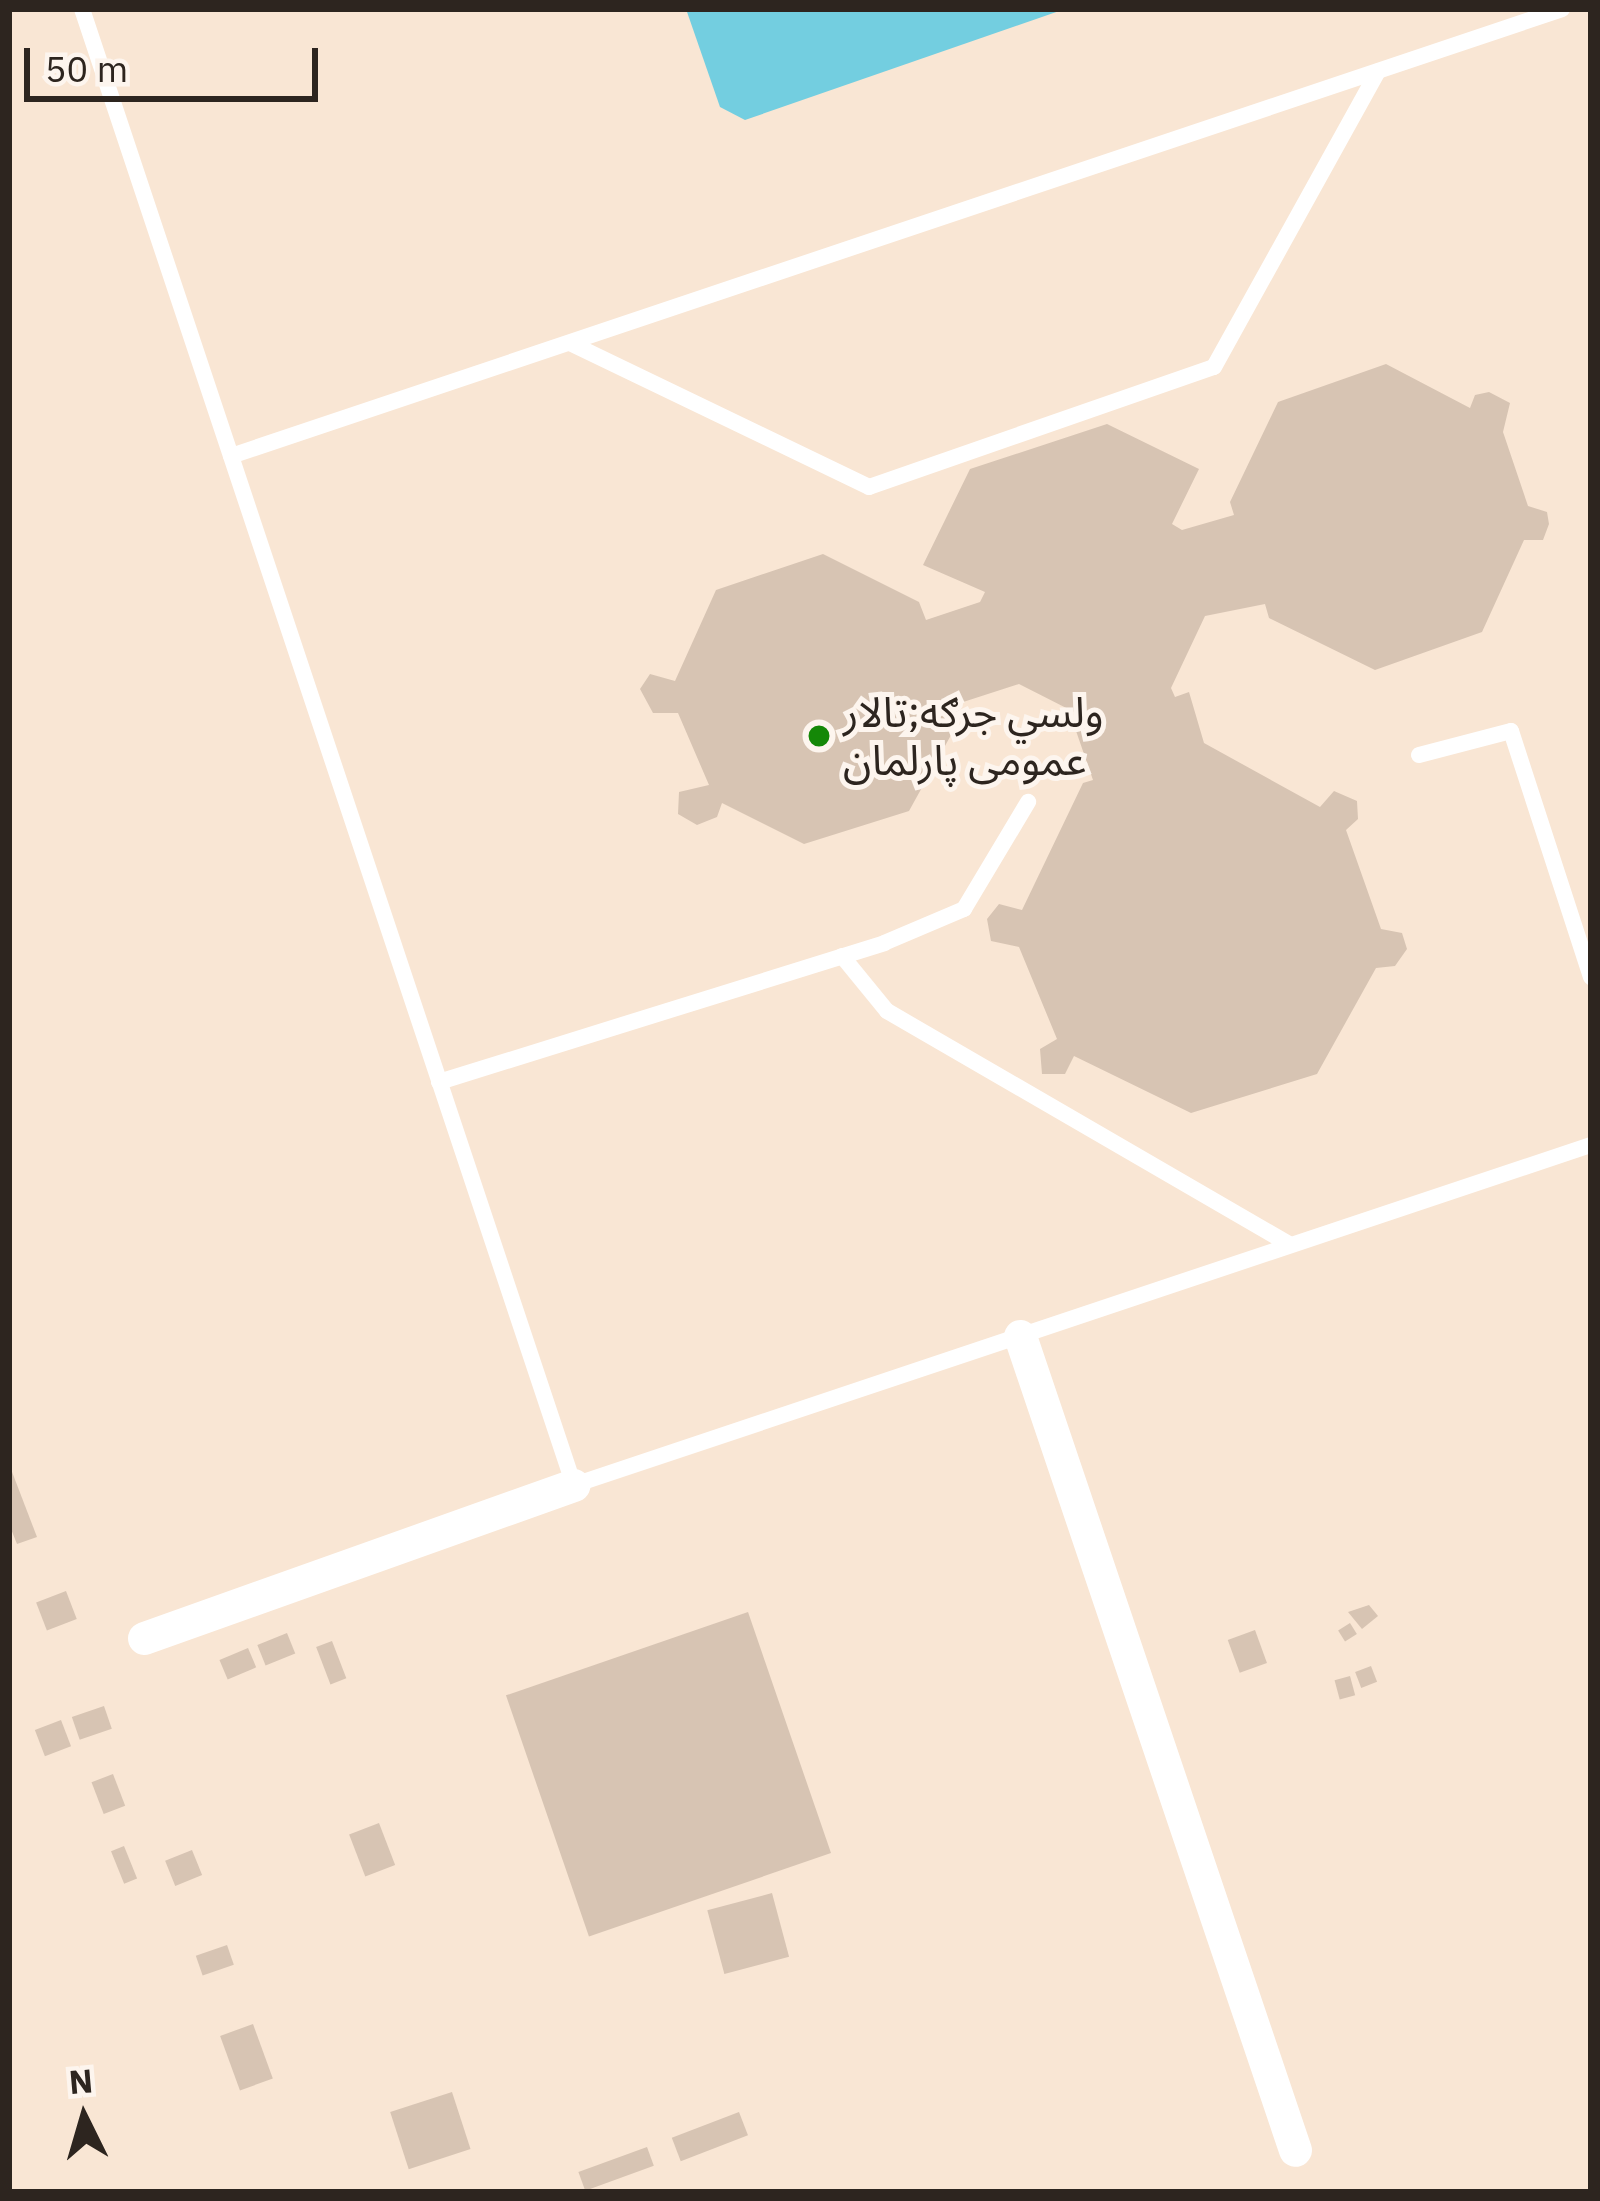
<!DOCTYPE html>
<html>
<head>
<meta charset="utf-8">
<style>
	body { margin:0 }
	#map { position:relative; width:1600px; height:2201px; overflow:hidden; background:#f9e6d4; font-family:"IBM Plex Sans","Noto Sans Arabic",sans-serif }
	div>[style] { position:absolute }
	.water>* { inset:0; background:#73cee0 }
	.building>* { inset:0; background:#d7c4b3; transform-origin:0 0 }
	.service>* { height:16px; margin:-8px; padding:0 8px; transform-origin:8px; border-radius:8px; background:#fff }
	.minor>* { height:33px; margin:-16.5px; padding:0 16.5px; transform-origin:16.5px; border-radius:16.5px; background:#fff }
	.dots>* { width:33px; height:33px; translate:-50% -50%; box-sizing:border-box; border:6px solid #fdf5ee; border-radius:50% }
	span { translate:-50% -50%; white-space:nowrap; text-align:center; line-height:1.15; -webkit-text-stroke:10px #fdf5ee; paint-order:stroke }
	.poi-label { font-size:42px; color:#2d251f }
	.left { translate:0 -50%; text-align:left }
	.frame { position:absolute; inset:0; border:12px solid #2d251f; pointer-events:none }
	.north { position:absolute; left:24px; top:2057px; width:120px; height:120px; -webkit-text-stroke:9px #fdf5ee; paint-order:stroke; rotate:355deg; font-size:33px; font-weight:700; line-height:48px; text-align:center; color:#2d251f }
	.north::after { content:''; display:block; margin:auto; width:42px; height:54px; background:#2d251f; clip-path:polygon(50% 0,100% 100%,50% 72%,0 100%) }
	.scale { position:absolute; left:24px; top:48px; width:294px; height:54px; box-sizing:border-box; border:6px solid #2d251f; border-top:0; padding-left:15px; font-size:36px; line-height:42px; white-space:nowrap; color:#2d251f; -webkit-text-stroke:9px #fdf5ee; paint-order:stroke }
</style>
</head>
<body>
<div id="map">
	<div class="water">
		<i style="clip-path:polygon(686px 9px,1065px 9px,745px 120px,720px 107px)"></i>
	</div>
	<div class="building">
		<i style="clip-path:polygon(1386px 364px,1470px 408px,1475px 395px,1489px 392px,1510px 403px,1503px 432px,1528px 506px,1547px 512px,1549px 524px,1543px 540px,1524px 540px,1482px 632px,1375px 670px,1269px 618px,1265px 604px,1205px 616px,1171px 688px,1175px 697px,1189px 692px,1204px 743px,1320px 807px,1334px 791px,1357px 801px,1358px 819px,1346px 830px,1381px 929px,1402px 933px,1407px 949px,1395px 966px,1376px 968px,1317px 1074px,1191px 1113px,1074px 1056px,1065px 1074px,1042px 1074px,1040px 1049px,1057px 1039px,1019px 947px,991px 941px,987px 919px,999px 904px,1022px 910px,1083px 783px,1093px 780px,1075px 728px,1085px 725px,1082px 716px,1019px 684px,957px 704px,961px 717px,909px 811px,804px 844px,722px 803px,717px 817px,697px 825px,678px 814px,679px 792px,709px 785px,678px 713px,653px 713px,640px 689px,650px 674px,675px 681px,716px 590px,823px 554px,919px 602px,926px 620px,980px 602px,985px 592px,923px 565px,970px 469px,1107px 424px,1199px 469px,1172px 524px,1182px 530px,1234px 515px,1230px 502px,1278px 402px)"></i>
		<i style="clip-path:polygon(9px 1464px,37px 1537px,17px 1544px,9px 1524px)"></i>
		<i style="left:66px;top:1591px;width:30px;height:32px;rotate:69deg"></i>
		<i style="clip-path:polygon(1369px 1605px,1378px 1616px,1362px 1629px,1348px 1612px)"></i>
		<i style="left:748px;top:1612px;width:255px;height:256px;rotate:71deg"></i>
		<i style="left:1350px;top:1623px;width:13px;height:14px;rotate:58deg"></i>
		<i style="left:1255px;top:1630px;width:35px;height:29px;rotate:70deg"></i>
		<i style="left:287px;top:1633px;width:22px;height:32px;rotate:68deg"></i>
		<i style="left:332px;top:1641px;width:40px;height:17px;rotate:69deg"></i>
		<i style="left:248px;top:1648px;width:21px;height:31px;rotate:67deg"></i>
		<i style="left:1371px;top:1666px;width:17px;height:17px;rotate:69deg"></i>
		<i style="left:1350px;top:1676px;width:20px;height:16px;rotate:75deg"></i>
		<i style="left:104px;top:1706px;width:24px;height:34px;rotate:71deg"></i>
		<i style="left:61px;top:1720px;width:28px;height:28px;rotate:69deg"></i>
		<i style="left:113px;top:1774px;width:34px;height:23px;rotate:69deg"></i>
		<i style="left:379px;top:1823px;width:45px;height:32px;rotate:69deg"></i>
		<i style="left:124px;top:1846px;width:35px;height:14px;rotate:68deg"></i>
		<i style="left:192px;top:1850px;width:27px;height:29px;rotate:68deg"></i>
		<i style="left:772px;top:1893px;width:66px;height:67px;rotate:75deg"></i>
		<i style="left:227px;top:1945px;width:21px;height:33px;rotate:71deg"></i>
		<i style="left:253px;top:2024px;width:58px;height:35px;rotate:70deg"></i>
		<i style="left:452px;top:2092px;width:60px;height:65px;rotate:72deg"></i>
		<i style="left:739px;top:2112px;width:25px;height:72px;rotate:69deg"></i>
		<i style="left:647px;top:2147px;width:20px;height:73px;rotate:70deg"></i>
	</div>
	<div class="service">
		<i style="left:82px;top:9px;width:1556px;rotate:71.57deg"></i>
		<i style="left:574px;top:1485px;width:1072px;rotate:-18.49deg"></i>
		<i style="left:570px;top:343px;width:332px;rotate:25.7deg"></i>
		<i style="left:869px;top:487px;width:365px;rotate:-19.2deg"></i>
		<i style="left:1214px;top:367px;width:338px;rotate:-61deg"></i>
		<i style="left:231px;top:456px;width:1404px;rotate:-18.56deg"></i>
		<i style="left:1419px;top:755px;width:95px;rotate:-14.6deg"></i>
		<i style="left:1511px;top:731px;width:259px;rotate:72deg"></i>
		<i style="left:842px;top:956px;width:71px;rotate:50.7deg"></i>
		<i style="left:887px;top:1011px;width:466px;rotate:30.1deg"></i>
		<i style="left:439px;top:1082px;width:466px;rotate:-17.3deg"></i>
		<i style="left:884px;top:943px;width:87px;rotate:-23deg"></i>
		<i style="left:964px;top:909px;width:125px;rotate:-59.1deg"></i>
	</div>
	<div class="minor">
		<i style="left:1020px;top:1336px;width:859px;rotate:71.33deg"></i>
		<i style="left:144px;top:1638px;width:456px;rotate:-19.6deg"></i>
	</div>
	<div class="dots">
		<i style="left:819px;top:736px;background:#148807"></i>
	</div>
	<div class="poi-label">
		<span class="left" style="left:843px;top:736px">ولسي جرګه;تالار<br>عمومی پارلمان</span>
	</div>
	<div class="frame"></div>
	<div class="north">N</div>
	<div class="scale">50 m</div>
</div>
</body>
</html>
